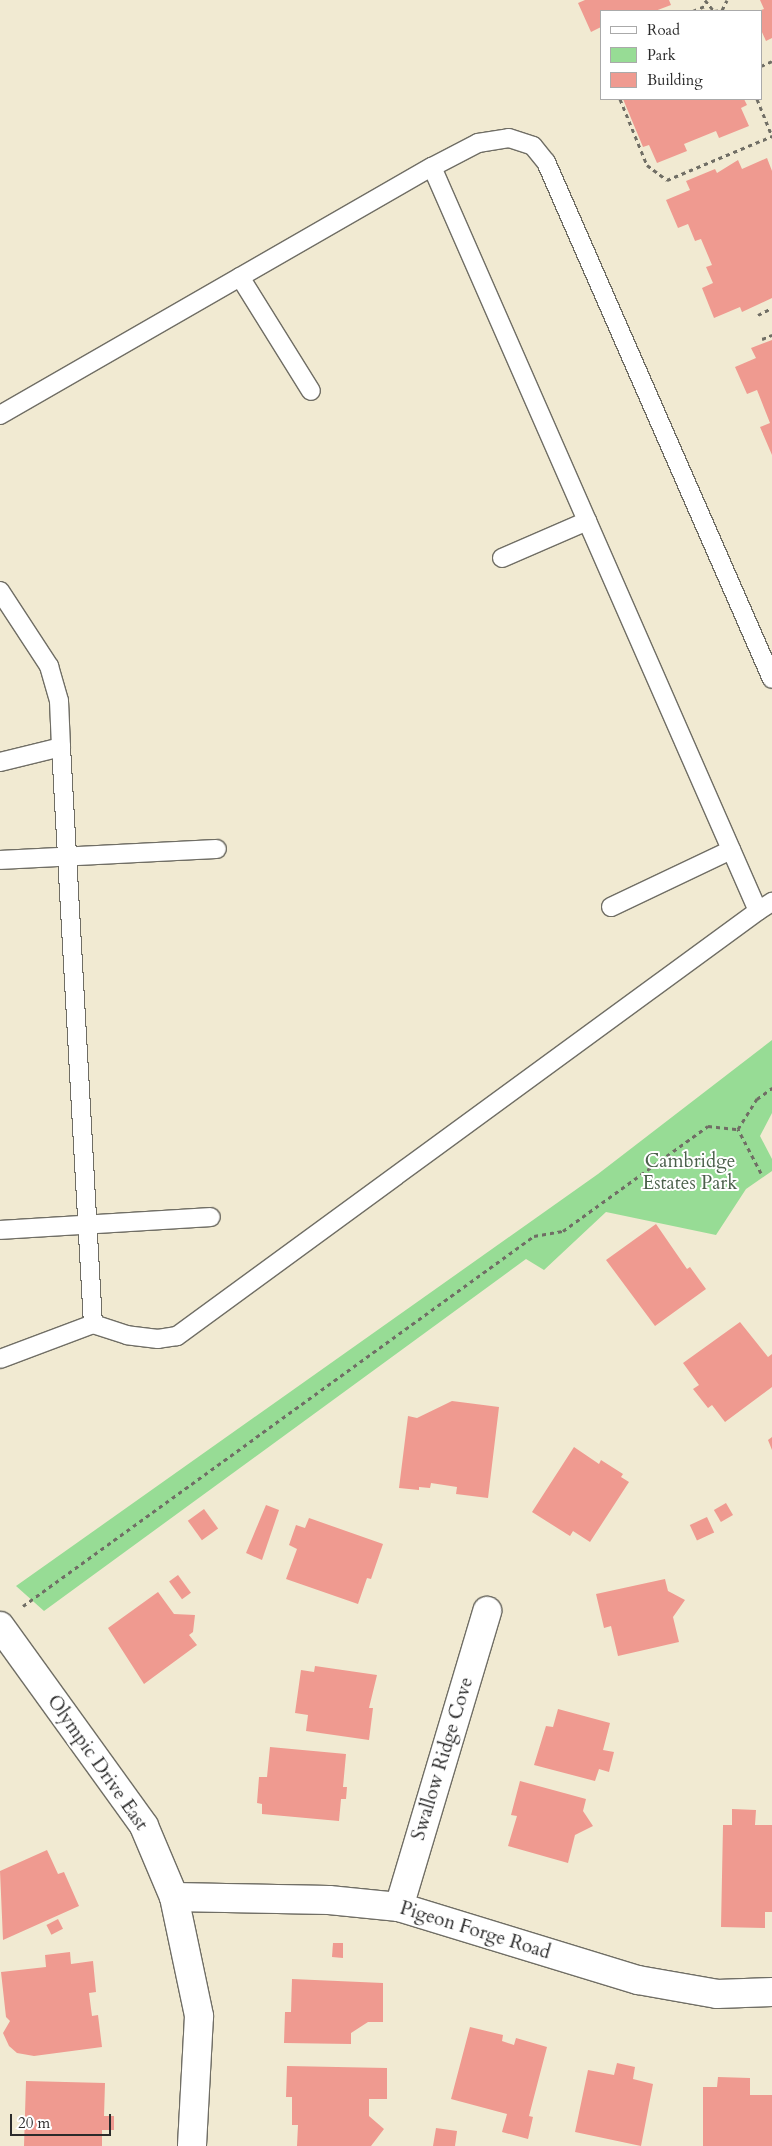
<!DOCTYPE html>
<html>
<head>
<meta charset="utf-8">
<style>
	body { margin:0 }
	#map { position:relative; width:772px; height:2146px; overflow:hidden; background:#f1ead2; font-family:Cardo,serif }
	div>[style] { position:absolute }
	.green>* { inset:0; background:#97dc95 }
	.building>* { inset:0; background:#ef9a90; transform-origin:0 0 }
	.path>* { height:3px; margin-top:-1.5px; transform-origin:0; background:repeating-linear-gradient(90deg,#706e65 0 4px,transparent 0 8px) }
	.roads { filter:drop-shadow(1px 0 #706e65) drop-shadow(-1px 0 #706e65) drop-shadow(0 1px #706e65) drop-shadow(0 -1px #706e65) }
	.lane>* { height:18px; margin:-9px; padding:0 9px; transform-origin:9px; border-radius:9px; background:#fff }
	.street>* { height:28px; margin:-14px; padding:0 14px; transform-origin:14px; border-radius:14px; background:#fff }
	span { translate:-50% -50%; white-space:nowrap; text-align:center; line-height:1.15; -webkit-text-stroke:4px #fff; paint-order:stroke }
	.park-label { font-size:19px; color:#4b604b }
	.street-label { font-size:19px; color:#2b2b2b }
	.legend { position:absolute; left:600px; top:10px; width:162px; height:90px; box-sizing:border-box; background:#fff; border:1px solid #aaa; margin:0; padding:6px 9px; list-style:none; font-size:15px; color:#2b2b2b }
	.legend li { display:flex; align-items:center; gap:10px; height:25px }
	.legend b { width:25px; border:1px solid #aaa }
	.scale { position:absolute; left:10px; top:2114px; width:101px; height:22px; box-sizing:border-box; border:2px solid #2b2b2b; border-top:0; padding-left:6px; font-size:15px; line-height:18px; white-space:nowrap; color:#2b2b2b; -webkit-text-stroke:4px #fff; paint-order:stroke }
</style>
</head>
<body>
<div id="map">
	<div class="green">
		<i style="clip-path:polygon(772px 1040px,772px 1113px,760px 1136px,772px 1159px,772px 1171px,746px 1189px,716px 1235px,606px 1212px,544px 1270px,526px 1259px,44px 1611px,16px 1586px,598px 1174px)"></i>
	</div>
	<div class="building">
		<i style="clip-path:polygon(585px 0,669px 0,671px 5px,655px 11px,601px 11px,601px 27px,591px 32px,578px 3px)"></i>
		<i style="clip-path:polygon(760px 0,772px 0,772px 38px,766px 41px,761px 30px,761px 10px,764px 9px)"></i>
		<i style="clip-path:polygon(623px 99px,744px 99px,747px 105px,741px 108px,749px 126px,719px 138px,716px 131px,684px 144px,687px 151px,657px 163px,649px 145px,643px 147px)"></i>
		<i style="clip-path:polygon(767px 158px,772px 171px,772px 298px,742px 312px,740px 307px,714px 318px,702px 288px,713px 283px,706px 267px,712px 265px,701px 239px,695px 241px,688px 224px,678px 228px,666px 200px,690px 190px,686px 181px,715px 169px,717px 173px,738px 160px,742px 169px)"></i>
		<i style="clip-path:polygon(772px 340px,772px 455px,760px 427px,770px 423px,757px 390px,747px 394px,735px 367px,756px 358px,751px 348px)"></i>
		<i style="clip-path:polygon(656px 1224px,687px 1269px,690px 1267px,706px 1289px,655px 1326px,606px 1260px)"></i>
		<i style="clip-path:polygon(740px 1322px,768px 1357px,772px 1354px,772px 1387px,725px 1422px,712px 1405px,708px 1408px,693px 1389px,699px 1385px,683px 1363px)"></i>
		<i style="clip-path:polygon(452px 1401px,499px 1407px,488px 1498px,456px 1494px,457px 1487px,431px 1483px,430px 1488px,419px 1487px,419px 1490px,399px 1488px,408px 1416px,417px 1418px)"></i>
		<i style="clip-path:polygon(772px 1437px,772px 1450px,768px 1440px)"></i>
		<i style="clip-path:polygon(574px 1447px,599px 1464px,601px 1460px,623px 1474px,621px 1477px,629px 1482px,590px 1542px,573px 1531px,570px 1536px,532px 1512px)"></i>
		<i style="left:726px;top:1503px;width:14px;height:14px;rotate:60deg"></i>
		<i style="clip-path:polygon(266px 1505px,279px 1510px,262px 1560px,246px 1553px)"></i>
		<i style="left:204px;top:1509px;width:24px;height:20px;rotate:54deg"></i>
		<i style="left:707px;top:1517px;width:17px;height:19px;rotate:65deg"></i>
		<i style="clip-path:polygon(309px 1518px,383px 1544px,371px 1579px,367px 1578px,358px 1604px,286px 1579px,297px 1549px,289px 1545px,296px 1525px,305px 1528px)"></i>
		<i style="left:178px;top:1575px;width:22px;height:11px;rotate:54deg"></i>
		<i style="clip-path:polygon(665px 1579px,668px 1591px,685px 1600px,673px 1617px,679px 1642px,618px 1656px,611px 1626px,604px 1628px,596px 1594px)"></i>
		<i style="clip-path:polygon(158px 1592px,174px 1614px,195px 1615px,193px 1632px,189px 1635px,197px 1645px,144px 1684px,108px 1628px)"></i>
		<i style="clip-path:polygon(315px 1666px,377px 1675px,369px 1708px,373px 1708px,369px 1740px,306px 1731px,308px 1715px,295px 1713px,301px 1670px,314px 1672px)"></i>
		<i style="clip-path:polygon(558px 1709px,610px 1723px,603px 1750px,614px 1752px,609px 1772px,599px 1769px,595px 1781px,534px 1765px,546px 1726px,553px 1727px)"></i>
		<i style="clip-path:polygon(270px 1747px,346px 1754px,343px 1787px,347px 1787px,346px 1799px,341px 1799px,339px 1821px,262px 1814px,262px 1804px,257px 1803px,259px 1777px,267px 1777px)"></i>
		<i style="clip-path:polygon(520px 1781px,586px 1799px,583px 1811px,593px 1826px,575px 1835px,568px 1863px,508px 1846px,517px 1816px,511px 1815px)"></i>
		<i style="clip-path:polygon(732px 1809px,756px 1810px,755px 1825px,772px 1825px,772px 1912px,765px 1912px,765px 1928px,721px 1927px,723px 1825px,732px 1825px)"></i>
		<i style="clip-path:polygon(47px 1850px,58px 1874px,64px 1872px,79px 1906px,3px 1940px,0 1871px)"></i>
		<i style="left:58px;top:1919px;width:11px;height:13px;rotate:63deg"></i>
		<i style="clip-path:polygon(333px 1943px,343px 1943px,343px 1958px,332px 1957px)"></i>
		<i style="clip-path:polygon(70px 1952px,71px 1964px,93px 1961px,96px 1992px,89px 1993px,92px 2016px,98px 2015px,102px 2047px,34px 2056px,17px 2053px,9px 2046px,3px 2033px,10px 2021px,6px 2017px,1px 1972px,46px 1967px,45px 1955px)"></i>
		<i style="clip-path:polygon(292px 1979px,383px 1983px,383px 2022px,368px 2022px,351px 2033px,351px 2044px,284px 2043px,285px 2012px,291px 2012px)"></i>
		<i style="clip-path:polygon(470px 2027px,503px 2035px,502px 2041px,514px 2045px,516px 2038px,547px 2047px,529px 2116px,533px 2117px,528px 2139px,502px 2132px,507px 2114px,451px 2099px)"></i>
		<i style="clip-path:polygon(617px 2063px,635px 2067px,633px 2079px,653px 2084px,641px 2146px,575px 2132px,588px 2070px,614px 2075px)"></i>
		<i style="clip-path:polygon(287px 2066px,387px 2068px,387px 2099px,369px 2099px,369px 2116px,384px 2129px,371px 2146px,297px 2146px,298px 2125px,292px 2125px,292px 2097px,286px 2097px)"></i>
		<i style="clip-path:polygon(718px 2077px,750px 2078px,750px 2095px,772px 2095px,772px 2146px,703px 2146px,703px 2087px,717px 2087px)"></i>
		<i style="clip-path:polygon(26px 2081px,105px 2083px,104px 2116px,114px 2116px,114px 2130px,102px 2130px,102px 2146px,24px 2146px)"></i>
		<i style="clip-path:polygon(436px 2128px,457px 2131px,455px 2146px,433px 2146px)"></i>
	</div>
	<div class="path">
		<i style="left:705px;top:0;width:14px;rotate:51deg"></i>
		<i style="left:714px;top:11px;width:8px;rotate:-7deg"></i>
		<i style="left:722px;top:10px;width:11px;rotate:-63deg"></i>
		<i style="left:693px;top:11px;width:15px;rotate:-23deg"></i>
		<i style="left:761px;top:66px;width:12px;rotate:-24deg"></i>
		<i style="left:620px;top:99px;width:71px;rotate:67.8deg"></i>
		<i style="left:647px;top:165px;width:25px;rotate:37deg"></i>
		<i style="left:667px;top:180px;width:114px;rotate:-22.7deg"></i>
		<i style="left:757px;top:99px;width:40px;rotate:68deg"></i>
		<i style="left:758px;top:315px;width:16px;rotate:-27deg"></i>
		<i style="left:762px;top:339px;width:11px;rotate:-22deg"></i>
		<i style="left:761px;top:1173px;width:50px;rotate:-117.6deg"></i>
		<i style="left:738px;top:1129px;width:36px;rotate:-58deg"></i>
		<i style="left:757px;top:1099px;width:19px;rotate:-36deg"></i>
		<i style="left:23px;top:1606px;width:631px;rotate:-35.91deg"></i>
		<i style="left:534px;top:1236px;width:29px;rotate:-10deg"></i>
		<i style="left:563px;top:1231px;width:179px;rotate:-35.9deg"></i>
		<i style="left:708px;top:1126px;width:30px;rotate:6deg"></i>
	</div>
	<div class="roads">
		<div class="lane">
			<i style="left:432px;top:167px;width:52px;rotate:-27.6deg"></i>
			<i style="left:478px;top:143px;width:31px;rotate:-9deg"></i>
			<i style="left:509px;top:138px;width:25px;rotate:18deg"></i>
			<i style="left:533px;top:146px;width:21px;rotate:51deg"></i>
			<i style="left:546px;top:162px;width:564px;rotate:66.39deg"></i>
			<i style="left:240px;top:277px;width:134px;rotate:58.1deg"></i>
			<i style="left:0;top:415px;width:498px;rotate:-29.9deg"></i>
			<i style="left:432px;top:167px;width:812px;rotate:66.34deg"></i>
			<i style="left:758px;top:911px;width:720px;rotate:143.81deg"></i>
			<i style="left:177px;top:1336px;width:19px;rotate:171deg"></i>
			<i style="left:158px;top:1339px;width:31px;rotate:-173deg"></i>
			<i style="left:127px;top:1335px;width:36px;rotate:-162deg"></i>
			<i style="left:502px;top:558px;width:93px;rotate:-23.5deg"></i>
			<i style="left:0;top:591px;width:90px;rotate:56.8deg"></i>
			<i style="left:49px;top:666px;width:36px;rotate:74deg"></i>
			<i style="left:59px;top:701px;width:46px;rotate:87.5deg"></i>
			<i style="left:0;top:762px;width:63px;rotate:-13.8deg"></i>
			<i style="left:61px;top:747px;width:578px;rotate:86.83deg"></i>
			<i style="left:93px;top:1324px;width:99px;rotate:159.4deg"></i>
			<i style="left:0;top:860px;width:217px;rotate:-2.9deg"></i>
			<i style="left:611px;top:907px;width:133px;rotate:-25.4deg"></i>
			<i style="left:758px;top:911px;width:17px;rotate:-33deg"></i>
			<i style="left:0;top:1230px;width:211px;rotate:-3.5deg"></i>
		</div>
		<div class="street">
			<i style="left:0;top:1626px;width:246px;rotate:54.2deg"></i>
			<i style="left:144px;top:1826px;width:77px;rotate:67.1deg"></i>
			<i style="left:174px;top:1897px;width:122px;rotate:78.1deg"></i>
			<i style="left:199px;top:2016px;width:130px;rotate:93.1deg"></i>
			<i style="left:174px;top:1897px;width:155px;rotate:1.1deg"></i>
			<i style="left:329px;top:1900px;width:70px;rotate:5.7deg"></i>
			<i style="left:399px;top:1907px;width:250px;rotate:17deg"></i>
			<i style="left:638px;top:1980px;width:80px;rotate:10deg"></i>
			<i style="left:717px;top:1994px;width:55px;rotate:-2.1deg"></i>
			<i style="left:399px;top:1907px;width:309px;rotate:-73.4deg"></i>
		</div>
	</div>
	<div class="park-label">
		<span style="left:690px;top:1173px">Cambridge<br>Estates Park</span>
	</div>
	<div class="street-label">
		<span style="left:443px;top:1759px;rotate:-73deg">Swallow Ridge Cove</span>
		<span style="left:97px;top:1763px;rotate:55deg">Olympic Drive East</span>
		<span style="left:475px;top:1931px;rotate:17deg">Pigeon Forge Road</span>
	</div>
	<ul class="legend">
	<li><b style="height:6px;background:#fff"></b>Road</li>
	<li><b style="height:14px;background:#97dc95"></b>Park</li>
	<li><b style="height:14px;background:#ef9a90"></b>Building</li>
	</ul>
	<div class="scale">20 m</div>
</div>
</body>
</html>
